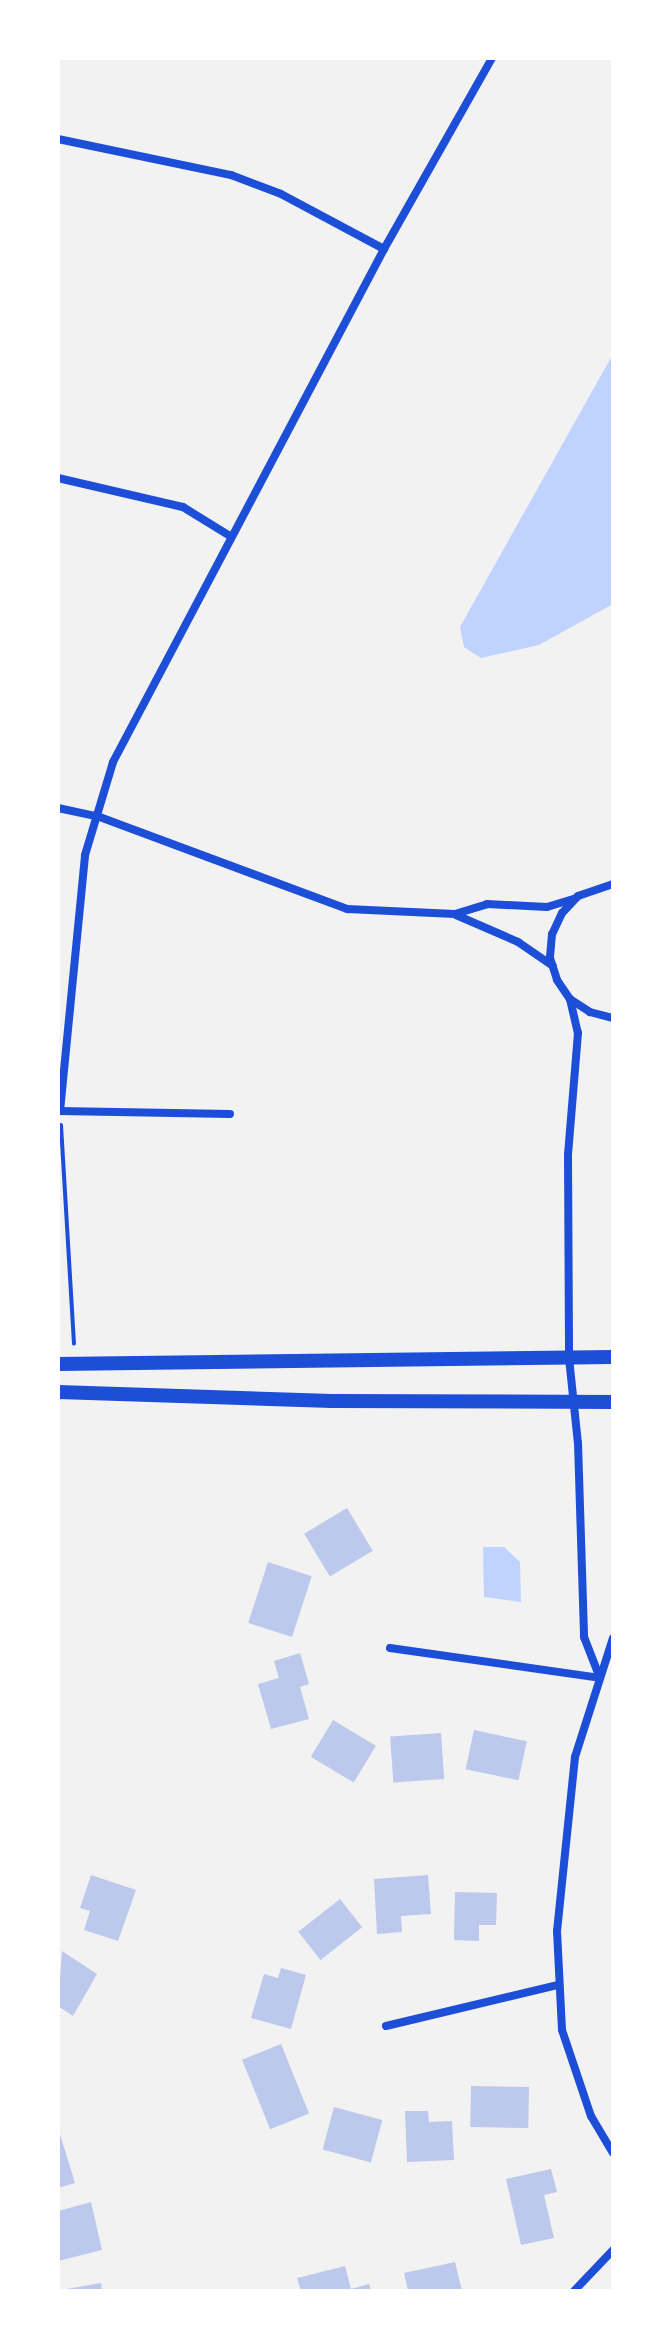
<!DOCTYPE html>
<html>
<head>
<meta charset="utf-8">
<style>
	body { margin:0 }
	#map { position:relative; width:671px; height:2349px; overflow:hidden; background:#f2f2f2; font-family:"DejaVu Sans",sans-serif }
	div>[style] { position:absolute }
	.water>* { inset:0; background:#bfd3fe }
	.building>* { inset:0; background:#bdc9ec; transform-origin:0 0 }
	.path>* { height:4px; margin:-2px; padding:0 2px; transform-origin:2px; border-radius:2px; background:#1d4ed8 }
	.minor>* { height:8px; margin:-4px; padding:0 4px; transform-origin:4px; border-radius:4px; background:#1d4ed8 }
	.tertiary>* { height:14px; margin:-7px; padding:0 7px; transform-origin:7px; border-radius:7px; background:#1d4ed8 }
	span { translate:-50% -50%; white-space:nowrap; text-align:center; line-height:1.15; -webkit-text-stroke:6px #fff; paint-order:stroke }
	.frame { position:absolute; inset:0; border:60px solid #fff; pointer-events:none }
</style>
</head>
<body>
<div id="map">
	<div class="water">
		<i style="clip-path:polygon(613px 354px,613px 604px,539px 645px,481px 658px,464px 647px,460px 627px)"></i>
		<i style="clip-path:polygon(483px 1547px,504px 1547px,520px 1562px,521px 1602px,484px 1597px)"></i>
	</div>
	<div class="building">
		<i style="left:347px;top:1508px;width:50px;height:50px;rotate:59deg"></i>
		<i style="left:268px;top:1562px;width:46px;height:64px;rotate:18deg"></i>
		<i style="clip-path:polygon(300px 1653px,309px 1684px,300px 1687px,309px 1719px,271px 1729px,258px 1684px,279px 1678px,274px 1661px)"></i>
		<i style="left:333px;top:1720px;width:50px;height:43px;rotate:31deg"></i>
		<i style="left:474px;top:1730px;width:54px;height:40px;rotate:12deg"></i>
		<i style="left:441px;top:1733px;width:46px;height:51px;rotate:86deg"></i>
		<i style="clip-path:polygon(91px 1875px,136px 1890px,118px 1941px,84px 1930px,90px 1911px,80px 1908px)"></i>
		<i style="clip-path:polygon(428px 1875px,431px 1914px,401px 1916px,402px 1932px,377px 1934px,374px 1879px)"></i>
		<i style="clip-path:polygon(455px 1892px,497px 1893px,496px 1925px,479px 1925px,479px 1941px,454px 1940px)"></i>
		<i style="left:340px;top:1899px;width:36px;height:53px;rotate:52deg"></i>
		<i style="clip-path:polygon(62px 1951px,97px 1974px,73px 2016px,58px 2006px)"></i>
		<i style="clip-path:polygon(281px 1968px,306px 1975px,291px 2029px,251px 2018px,264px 1974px,278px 1978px)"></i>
		<i style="left:281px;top:2044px;width:75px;height:42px;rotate:68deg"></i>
		<i style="left:471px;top:2086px;width:58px;height:41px;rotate:1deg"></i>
		<i style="left:334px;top:2107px;width:50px;height:44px;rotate:15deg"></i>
		<i style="clip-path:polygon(405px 2111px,428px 2111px,429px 2122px,452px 2121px,454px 2160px,407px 2162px)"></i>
		<i style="clip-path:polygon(59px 2131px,75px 2183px,58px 2188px,58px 2132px)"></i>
		<i style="clip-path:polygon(551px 2169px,557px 2192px,544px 2195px,554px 2238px,521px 2245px,506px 2179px)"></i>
		<i style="clip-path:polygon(91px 2202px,102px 2250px,58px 2261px,58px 2211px)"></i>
		<i style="clip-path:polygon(455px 2262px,462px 2291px,408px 2291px,404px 2273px)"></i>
		<i style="clip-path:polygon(345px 2266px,351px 2289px,369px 2284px,371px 2291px,301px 2291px,297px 2278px)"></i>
		<i style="clip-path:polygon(101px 2283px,102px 2291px,66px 2291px,66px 2289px)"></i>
	</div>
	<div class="path">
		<i style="left:61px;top:1125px;width:219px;rotate:86.6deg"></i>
	</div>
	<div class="minor">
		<i style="left:58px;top:139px;width:177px;rotate:11.8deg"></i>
		<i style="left:231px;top:175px;width:53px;rotate:20.8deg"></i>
		<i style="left:281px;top:194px;width:117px;rotate:28.1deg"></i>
		<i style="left:58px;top:478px;width:128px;rotate:13.1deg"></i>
		<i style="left:183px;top:507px;width:55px;rotate:31.7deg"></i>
		<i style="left:58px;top:808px;width:40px;rotate:12deg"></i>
		<i style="left:97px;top:816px;width:267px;rotate:20.4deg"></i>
		<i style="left:347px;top:909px;width:108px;rotate:2.7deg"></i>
		<i style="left:455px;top:914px;width:34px;rotate:-17deg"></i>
		<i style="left:487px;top:904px;width:60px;rotate:2.9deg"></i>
		<i style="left:547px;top:907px;width:30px;rotate:-17deg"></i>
		<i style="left:613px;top:884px;width:37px;rotate:161deg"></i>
		<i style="left:578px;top:896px;width:23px;rotate:133deg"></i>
		<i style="left:562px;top:913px;width:23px;rotate:115deg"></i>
		<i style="left:552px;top:934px;width:24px;rotate:95deg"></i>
		<i style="left:550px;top:958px;width:23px;rotate:72deg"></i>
		<i style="left:557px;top:980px;width:23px;rotate:56deg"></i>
		<i style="left:570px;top:999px;width:24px;rotate:33deg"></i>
		<i style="left:590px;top:1012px;width:24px;rotate:15deg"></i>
		<i style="left:456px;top:915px;width:68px;rotate:23.5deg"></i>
		<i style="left:518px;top:942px;width:42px;rotate:34.4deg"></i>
		<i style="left:570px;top:999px;width:35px;rotate:77deg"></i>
		<i style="left:578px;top:1033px;width:122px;rotate:94.7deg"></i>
		<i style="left:568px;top:1155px;width:203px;rotate:89.7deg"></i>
		<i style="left:569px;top:1358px;width:85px;rotate:84deg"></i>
		<i style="left:578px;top:1443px;width:194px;rotate:88.2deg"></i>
		<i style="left:584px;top:1637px;width:44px;rotate:68.7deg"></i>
		<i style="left:59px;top:1111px;width:171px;rotate:1deg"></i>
		<i style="left:60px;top:1111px;width:257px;rotate:-84.4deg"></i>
		<i style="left:85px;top:855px;width:97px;rotate:-73.2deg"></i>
		<i style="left:113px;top:762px;width:580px;rotate:-62.15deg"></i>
		<i style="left:384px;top:249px;width:219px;rotate:-60.5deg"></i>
		<i style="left:613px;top:1638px;width:125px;rotate:107.7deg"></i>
		<i style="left:575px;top:1757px;width:175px;rotate:95.9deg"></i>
		<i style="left:557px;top:1931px;width:99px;rotate:87.1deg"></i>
		<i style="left:562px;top:2030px;width:91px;rotate:71.4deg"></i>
		<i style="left:591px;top:2116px;width:43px;rotate:59.3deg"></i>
		<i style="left:390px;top:1648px;width:212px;rotate:8.1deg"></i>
		<i style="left:386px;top:2026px;width:177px;rotate:-13.4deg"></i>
		<i style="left:574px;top:2291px;width:57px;rotate:-46.4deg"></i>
	</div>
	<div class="tertiary">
		<i style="left:58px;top:1364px;width:555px;rotate:-0.72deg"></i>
		<i style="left:58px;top:1392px;width:274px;rotate:1.9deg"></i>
		<i style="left:332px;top:1401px;width:281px;rotate:0.2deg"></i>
	</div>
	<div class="frame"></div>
</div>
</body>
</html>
